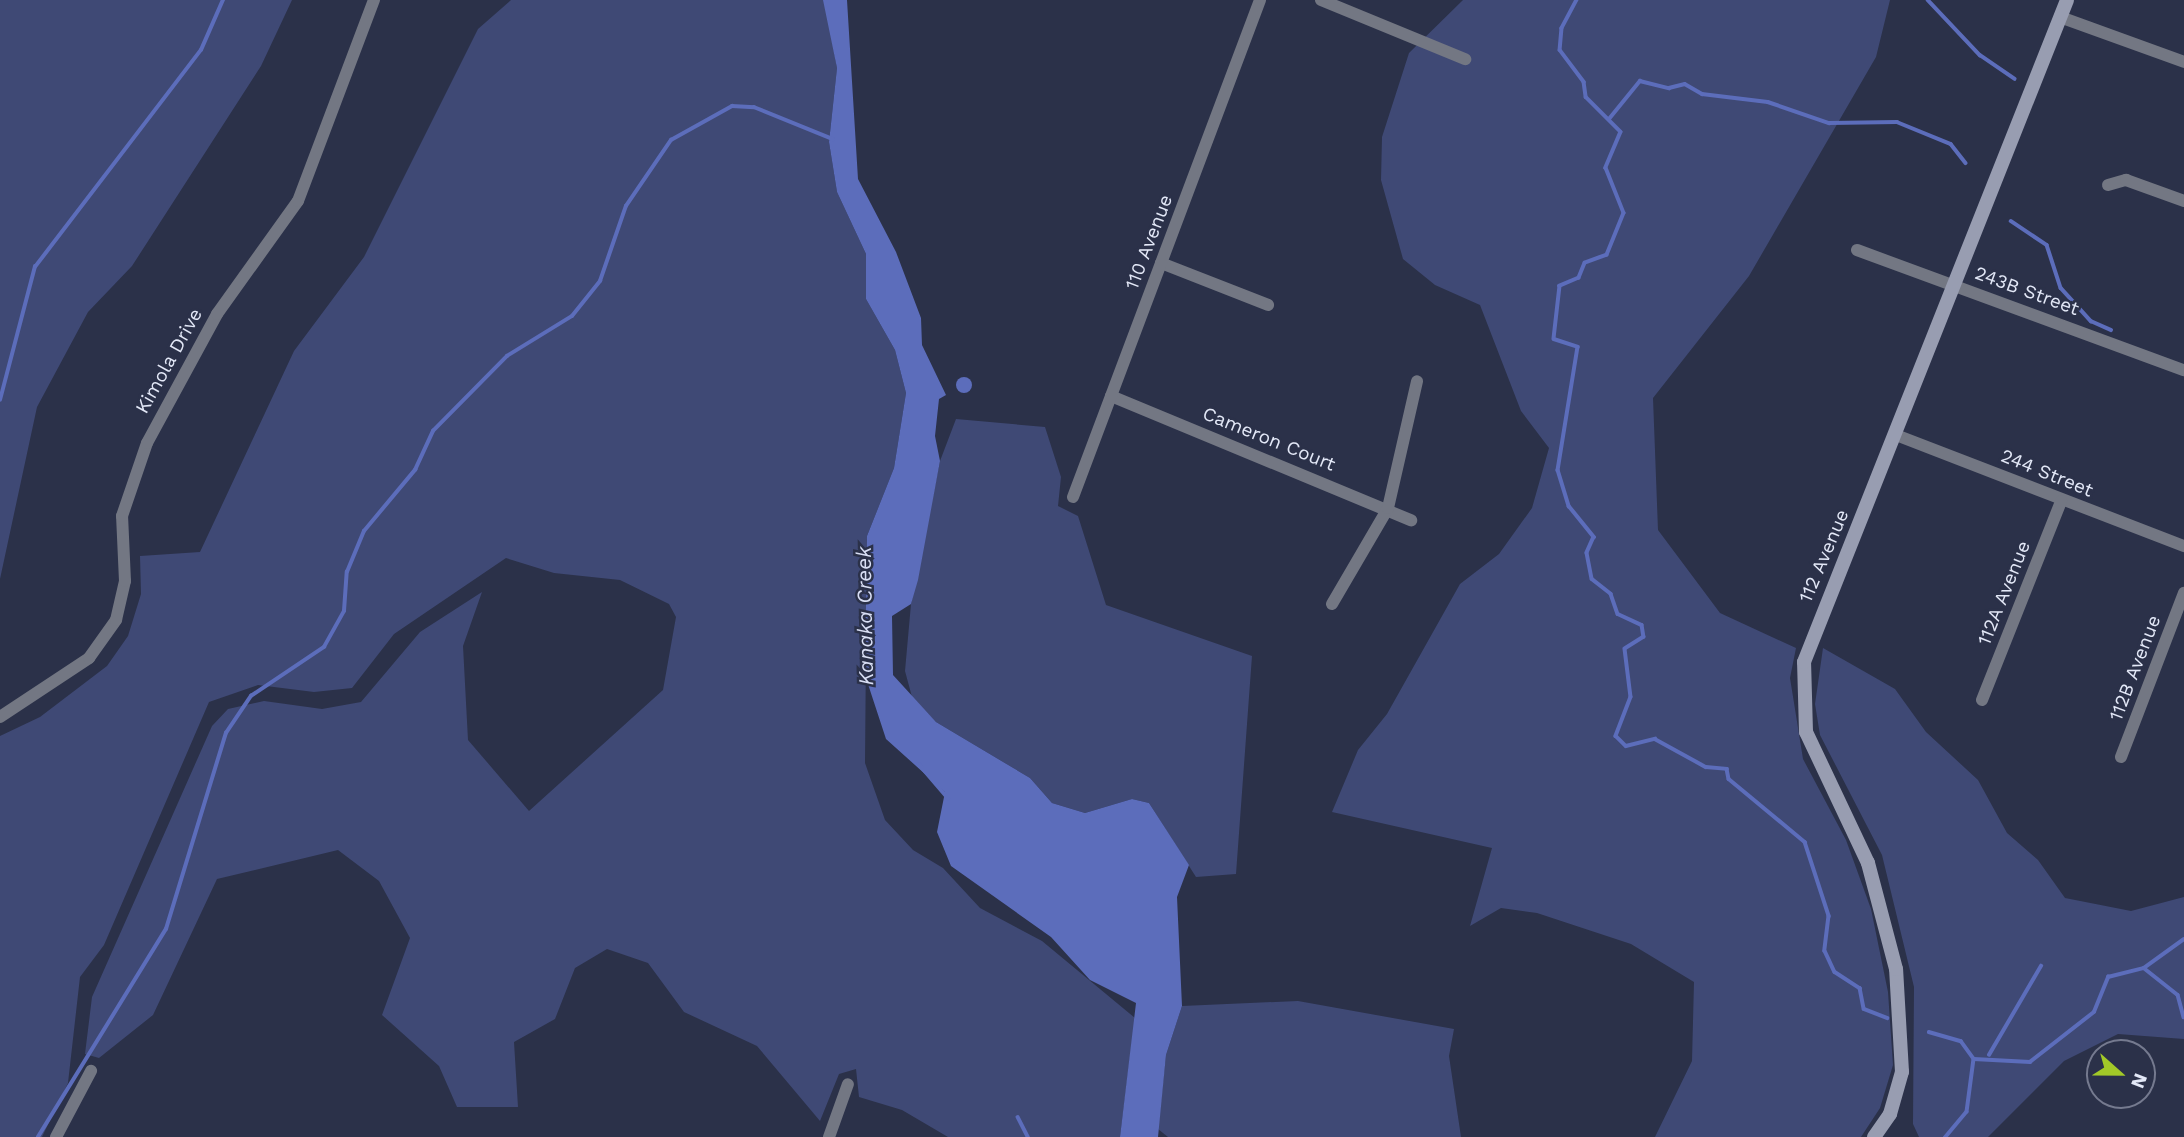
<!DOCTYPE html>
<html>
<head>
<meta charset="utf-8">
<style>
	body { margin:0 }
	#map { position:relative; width:2184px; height:1137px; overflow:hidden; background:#2b3149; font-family:"Work Sans",sans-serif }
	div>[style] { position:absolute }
	.green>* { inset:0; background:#3f4975 }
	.water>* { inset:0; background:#5c6dbb }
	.round { border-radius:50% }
	.stream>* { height:3.5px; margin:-1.75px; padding:0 1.75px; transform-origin:1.75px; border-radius:1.75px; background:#5c6dbb }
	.minor>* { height:12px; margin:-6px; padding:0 6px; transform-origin:6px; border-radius:6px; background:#737783 }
	.secondary>* { height:14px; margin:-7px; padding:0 7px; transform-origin:7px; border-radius:7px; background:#989db1 }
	span { translate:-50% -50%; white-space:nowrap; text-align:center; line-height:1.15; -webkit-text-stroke:5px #2b3149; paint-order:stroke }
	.street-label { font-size:19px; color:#e3e8f7 }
	.water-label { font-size:21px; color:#d9dff5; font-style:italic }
	.north { position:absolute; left:2086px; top:1039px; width:70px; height:70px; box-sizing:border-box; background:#2b3149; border:2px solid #757a8f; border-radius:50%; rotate:111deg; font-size:19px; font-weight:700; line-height:28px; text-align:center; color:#e3e8f7 }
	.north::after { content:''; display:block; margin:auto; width:24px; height:32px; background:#a2c928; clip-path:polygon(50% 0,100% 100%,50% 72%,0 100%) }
</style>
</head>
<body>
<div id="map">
	<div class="green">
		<i style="clip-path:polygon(0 0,292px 0,261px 66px,132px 266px,88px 312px,37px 407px,0 579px)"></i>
		<i style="clip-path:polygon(511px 0,825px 0,837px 68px,829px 142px,837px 192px,866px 254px,866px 299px,895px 350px,906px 393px,894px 468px,867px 536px,865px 763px,885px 820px,913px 850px,943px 868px,980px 908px,1042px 941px,1135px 1018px,1120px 1137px,948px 1137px,902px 1110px,859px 1097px,856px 1069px,839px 1074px,820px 1121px,757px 1046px,684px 1012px,648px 963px,607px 949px,575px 968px,555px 1019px,514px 1042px,518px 1107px,457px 1107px,439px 1066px,382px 1015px,410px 938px,379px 881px,338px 850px,217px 879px,153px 1015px,99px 1058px,85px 1054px,92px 997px,212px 726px,228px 709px,264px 701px,322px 709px,361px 702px,420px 632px,482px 592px,463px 646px,468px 740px,529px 811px,663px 690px,676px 617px,669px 604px,620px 580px,554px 573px,506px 558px,394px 634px,352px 688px,314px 692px,258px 685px,209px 702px,104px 945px,80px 977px,68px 1083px,42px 1137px,0 1137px,0 736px,40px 717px,107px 666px,128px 636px,141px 594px,140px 556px,200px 552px,294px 351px,364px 257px,478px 29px)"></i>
		<i style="clip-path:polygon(1463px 0,1890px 0,1876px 57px,1749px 276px,1653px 398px,1658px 530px,1720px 613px,1796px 648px,1790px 678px,1803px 759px,1846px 840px,1871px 909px,1888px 992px,1893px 1065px,1880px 1108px,1861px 1137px,1655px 1137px,1692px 1061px,1694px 982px,1631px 944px,1537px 913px,1501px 908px,1470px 926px,1492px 848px,1332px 812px,1358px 750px,1387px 714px,1460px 584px,1499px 554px,1532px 508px,1549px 448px,1521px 411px,1480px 305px,1435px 285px,1403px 259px,1381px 180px,1382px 137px,1409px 53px)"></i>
		<i style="clip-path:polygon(956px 419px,1045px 427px,1061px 477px,1058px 506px,1078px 516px,1106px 605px,1252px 656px,1236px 874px,1196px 877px,1149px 803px,1132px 799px,1085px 813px,1052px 803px,1030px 778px,936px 722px,912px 697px,905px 671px,911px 604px,940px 461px)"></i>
		<i style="clip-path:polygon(1823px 648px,1895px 689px,1926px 732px,1978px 780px,2007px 833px,2038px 860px,2065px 898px,2131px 911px,2184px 897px,2184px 1039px,2118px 1034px,2064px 1061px,1988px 1137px,1919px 1137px,1913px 1124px,1914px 987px,1882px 855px,1820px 735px,1815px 704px)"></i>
		<i style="clip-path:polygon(1298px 1001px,1454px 1029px,1449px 1056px,1461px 1137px,1168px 1137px,1158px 1129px,1166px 1055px,1182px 1006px)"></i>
	</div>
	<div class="water">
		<i style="clip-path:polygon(823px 0,847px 0,858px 179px,896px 252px,921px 318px,922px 345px,946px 395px,939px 399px,935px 436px,940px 461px,918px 580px,911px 604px,892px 616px,893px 675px,936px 722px,1030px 778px,1052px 803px,1085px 813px,1132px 799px,1149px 803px,1189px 865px,1177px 897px,1182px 1006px,1166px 1055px,1158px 1137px,1120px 1137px,1136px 1003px,1090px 980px,1051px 937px,951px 866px,937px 832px,945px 792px,886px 739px,865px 675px,867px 536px,894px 468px,906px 393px,895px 350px,866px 299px,866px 254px,837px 192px,829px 142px,837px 68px)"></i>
		<i class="round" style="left:956px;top:377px;width:16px;height:16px"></i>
	</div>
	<div class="stream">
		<i style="left:1577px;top:0;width:32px;rotate:118deg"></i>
		<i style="left:1562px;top:28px;width:22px;rotate:95deg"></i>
		<i style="left:1560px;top:50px;width:40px;rotate:53deg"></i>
		<i style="left:1584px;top:82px;width:15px;rotate:82deg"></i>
		<i style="left:1586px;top:97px;width:49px;rotate:45deg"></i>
		<i style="left:1621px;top:132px;width:39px;rotate:113deg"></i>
		<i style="left:1606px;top:168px;width:48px;rotate:68.2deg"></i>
		<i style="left:1624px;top:213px;width:45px;rotate:112deg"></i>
		<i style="left:1607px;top:255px;width:23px;rotate:160deg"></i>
		<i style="left:1585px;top:263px;width:16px;rotate:112deg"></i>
		<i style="left:1579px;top:278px;width:21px;rotate:157deg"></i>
		<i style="left:1560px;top:286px;width:53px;rotate:96.5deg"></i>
		<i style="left:1554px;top:339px;width:25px;rotate:18deg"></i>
		<i style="left:1578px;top:347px;width:125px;rotate:99.2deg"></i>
		<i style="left:1558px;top:470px;width:38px;rotate:73deg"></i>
		<i style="left:1569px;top:506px;width:40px;rotate:51deg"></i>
		<i style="left:1594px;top:537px;width:17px;rotate:114deg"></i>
		<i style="left:1587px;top:553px;width:26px;rotate:79deg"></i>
		<i style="left:1592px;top:579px;width:24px;rotate:38deg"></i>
		<i style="left:1611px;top:594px;width:21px;rotate:71deg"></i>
		<i style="left:1618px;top:614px;width:26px;rotate:25deg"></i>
		<i style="left:1642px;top:625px;width:12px;rotate:81deg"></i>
		<i style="left:1644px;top:637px;width:22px;rotate:148deg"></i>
		<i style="left:1625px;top:649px;width:48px;rotate:82.9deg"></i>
		<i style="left:1631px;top:697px;width:42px;rotate:111deg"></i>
		<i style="left:1616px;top:736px;width:14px;rotate:45deg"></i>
		<i style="left:1626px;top:746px;width:30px;rotate:-14deg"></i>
		<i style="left:1655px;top:739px;width:58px;rotate:28.8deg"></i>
		<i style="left:1706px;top:767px;width:21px;rotate:5deg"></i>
		<i style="left:1727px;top:769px;width:10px;rotate:79deg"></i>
		<i style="left:1729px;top:779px;width:99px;rotate:39.7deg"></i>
		<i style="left:1805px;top:842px;width:78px;rotate:72deg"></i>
		<i style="left:1829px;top:916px;width:35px;rotate:97deg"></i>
		<i style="left:1825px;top:951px;width:23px;rotate:65deg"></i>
		<i style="left:1835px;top:972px;width:30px;rotate:33deg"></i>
		<i style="left:1860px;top:988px;width:21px;rotate:79deg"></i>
		<i style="left:1864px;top:1009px;width:25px;rotate:21deg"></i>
		<i style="left:1928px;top:0;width:76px;rotate:46.6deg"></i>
		<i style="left:1980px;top:55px;width:42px;rotate:34.4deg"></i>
		<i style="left:1609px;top:119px;width:49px;rotate:-50.8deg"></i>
		<i style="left:1640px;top:81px;width:30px;rotate:14deg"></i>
		<i style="left:1669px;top:88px;width:16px;rotate:-14deg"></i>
		<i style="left:1685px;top:84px;width:20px;rotate:30deg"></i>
		<i style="left:1702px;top:94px;width:66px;rotate:6.9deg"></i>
		<i style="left:1768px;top:102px;width:65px;rotate:19deg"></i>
		<i style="left:1829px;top:123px;width:68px;rotate:-0.8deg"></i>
		<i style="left:1897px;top:122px;width:58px;rotate:22.2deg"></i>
		<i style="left:1951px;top:144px;width:24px;rotate:52deg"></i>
		<i style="left:2011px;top:221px;width:43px;rotate:33.7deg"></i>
		<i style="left:2047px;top:245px;width:45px;rotate:72deg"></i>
		<i style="left:2061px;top:288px;width:45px;rotate:47.7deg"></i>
		<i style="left:2091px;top:321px;width:22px;rotate:24deg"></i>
		<i style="left:0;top:400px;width:138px;rotate:-75.3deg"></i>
		<i style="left:35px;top:267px;width:273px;rotate:-52.6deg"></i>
		<i style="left:201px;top:50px;width:55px;rotate:-66.3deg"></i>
		<i style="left:919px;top:764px;width:45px;rotate:49.5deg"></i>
		<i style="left:2144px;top:968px;width:43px;rotate:38.5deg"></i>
		<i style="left:2178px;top:995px;width:23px;rotate:75deg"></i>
		<i style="left:1929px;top:1032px;width:33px;rotate:16deg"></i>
		<i style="left:1961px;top:1041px;width:22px;rotate:54deg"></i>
		<i style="left:1974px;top:1059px;width:53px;rotate:97.5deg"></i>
		<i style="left:1967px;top:1112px;width:33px;rotate:130deg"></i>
		<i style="left:1989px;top:1055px;width:103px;rotate:-59.7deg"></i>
		<i style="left:1974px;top:1059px;width:56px;rotate:3.1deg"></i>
		<i style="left:2030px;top:1062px;width:81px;rotate:-38deg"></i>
		<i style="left:2094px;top:1012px;width:38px;rotate:-68deg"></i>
		<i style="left:2108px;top:977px;width:37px;rotate:-14deg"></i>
		<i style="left:2144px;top:968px;width:49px;rotate:-35.9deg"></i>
		<i style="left:1018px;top:1117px;width:22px;rotate:63deg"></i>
		<i style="left:38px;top:1137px;width:244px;rotate:-58.4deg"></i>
		<i style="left:166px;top:929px;width:205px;rotate:-73deg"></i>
		<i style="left:226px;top:733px;width:45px;rotate:-56deg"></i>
		<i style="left:251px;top:696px;width:88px;rotate:-33.9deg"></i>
		<i style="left:324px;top:647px;width:41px;rotate:-60.9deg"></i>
		<i style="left:344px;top:611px;width:39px;rotate:-86deg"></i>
		<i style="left:347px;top:572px;width:44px;rotate:-67.5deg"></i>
		<i style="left:364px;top:531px;width:80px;rotate:-50.1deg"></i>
		<i style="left:415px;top:470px;width:43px;rotate:-65.2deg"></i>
		<i style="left:433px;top:431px;width:105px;rotate:-45.4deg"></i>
		<i style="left:507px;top:356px;width:76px;rotate:-31.6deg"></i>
		<i style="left:572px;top:316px;width:45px;rotate:-51.3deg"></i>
		<i style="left:600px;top:281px;width:79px;rotate:-70.9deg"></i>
		<i style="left:626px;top:206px;width:80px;rotate:-55.7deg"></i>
		<i style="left:671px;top:140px;width:70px;rotate:-29.1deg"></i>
		<i style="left:732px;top:106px;width:22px;rotate:3deg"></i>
		<i style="left:754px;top:107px;width:85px;rotate:22.1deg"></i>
	</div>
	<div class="minor">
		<i style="left:1321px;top:0;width:156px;rotate:22.3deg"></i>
		<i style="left:2060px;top:17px;width:132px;rotate:19.9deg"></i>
		<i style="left:2108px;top:185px;width:19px;rotate:-16deg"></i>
		<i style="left:2126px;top:180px;width:62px;rotate:19.9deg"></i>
		<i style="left:1857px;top:250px;width:348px;rotate:20.2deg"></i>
		<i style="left:1161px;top:263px;width:115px;rotate:21.4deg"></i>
		<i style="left:1111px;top:396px;width:325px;rotate:22.5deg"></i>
		<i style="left:1896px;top:435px;width:309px;rotate:21.1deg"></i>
		<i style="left:1073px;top:497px;width:531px;rotate:-69.38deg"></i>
		<i style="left:1332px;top:604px;width:111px;rotate:-59.7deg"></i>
		<i style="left:1388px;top:508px;width:130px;rotate:-77.1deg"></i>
		<i style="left:1982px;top:700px;width:214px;rotate:-68.3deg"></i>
		<i style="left:0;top:717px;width:107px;rotate:-33.5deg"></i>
		<i style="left:89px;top:658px;width:47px;rotate:-54.6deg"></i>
		<i style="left:116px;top:620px;width:40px;rotate:-77deg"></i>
		<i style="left:125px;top:581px;width:65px;rotate:-92.6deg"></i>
		<i style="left:122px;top:516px;width:77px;rotate:-71.1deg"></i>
		<i style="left:147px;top:443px;width:147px;rotate:-61.5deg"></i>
		<i style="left:217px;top:314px;width:139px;rotate:-54.4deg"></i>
		<i style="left:298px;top:201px;width:215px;rotate:-69.3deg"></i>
		<i style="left:2121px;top:757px;width:176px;rotate:-69deg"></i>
		<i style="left:56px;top:1137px;width:75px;rotate:-62.1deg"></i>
		<i style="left:829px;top:1137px;width:56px;rotate:-70.3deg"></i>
	</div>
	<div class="secondary">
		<i style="left:1874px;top:1137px;width:28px;rotate:-55deg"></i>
		<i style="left:1890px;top:1114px;width:44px;rotate:-74.1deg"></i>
		<i style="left:1902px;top:1072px;width:103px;rotate:-93.3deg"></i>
		<i style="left:1896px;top:969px;width:110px;rotate:-104.8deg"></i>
		<i style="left:1868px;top:863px;width:145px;rotate:-115.3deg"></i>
		<i style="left:1806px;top:732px;width:70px;rotate:-91.6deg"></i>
		<i style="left:1804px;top:662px;width:712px;rotate:-68.33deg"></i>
	</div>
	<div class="street-label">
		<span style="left:1149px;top:242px;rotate:-69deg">110 Avenue</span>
		<span style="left:2027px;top:291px;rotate:20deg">243B Street</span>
		<span style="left:169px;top:361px;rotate:-61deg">Kimola Drive</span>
		<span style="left:1269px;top:439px;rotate:22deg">Cameron Court</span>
		<span style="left:2047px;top:473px;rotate:22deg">244 Street</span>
		<span style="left:1824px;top:556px;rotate:-67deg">112 Avenue</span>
		<span style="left:2004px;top:593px;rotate:-68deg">112A Avenue</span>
		<span style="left:2135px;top:668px;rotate:-69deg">112B Avenue</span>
	</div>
	<div class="water-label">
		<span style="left:865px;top:616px;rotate:-91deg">Kanaka Creek</span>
	</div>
	<div class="north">N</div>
</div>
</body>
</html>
